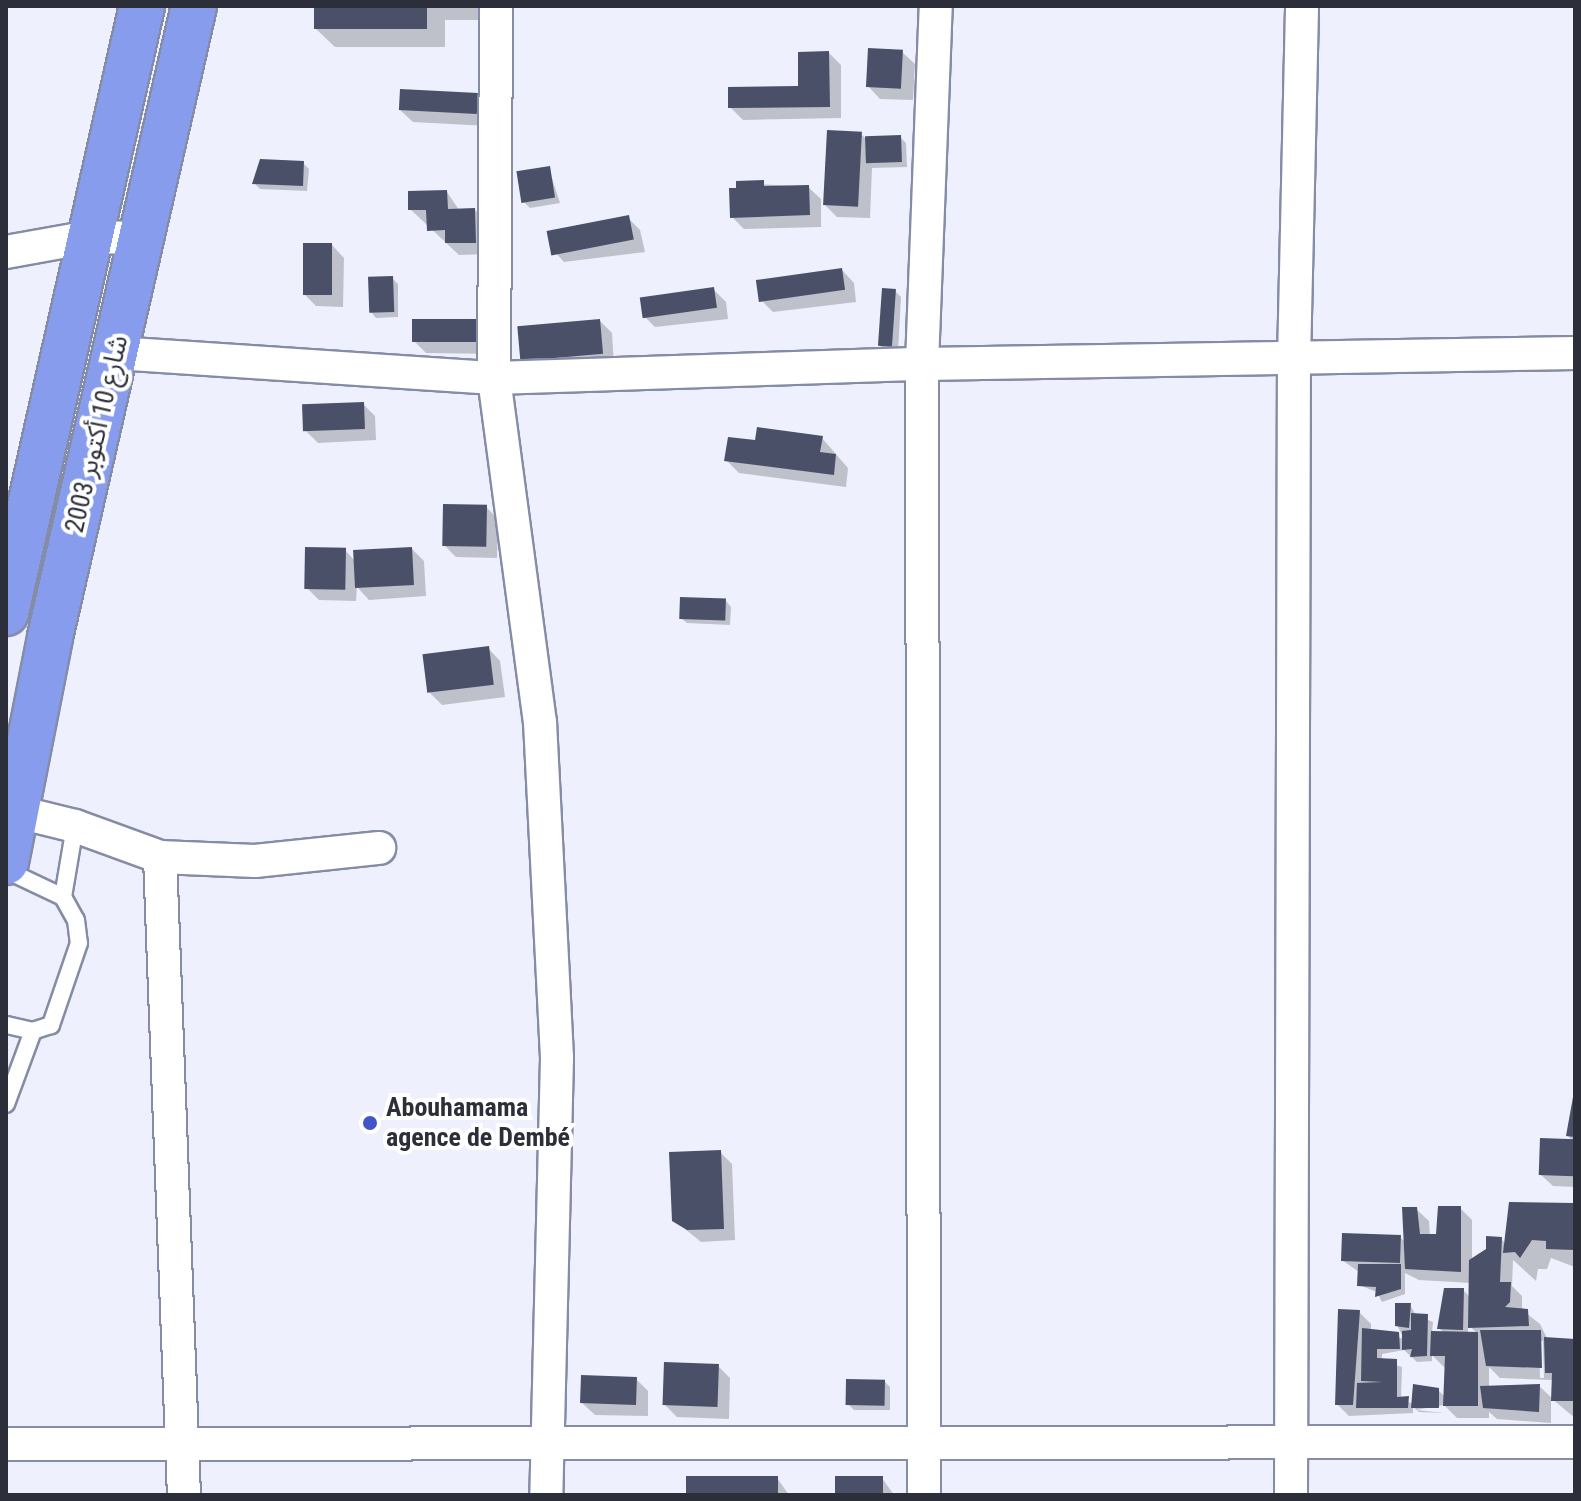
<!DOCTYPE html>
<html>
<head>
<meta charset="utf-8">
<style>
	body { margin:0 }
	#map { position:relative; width:1581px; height:1501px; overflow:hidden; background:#eef1fd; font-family:"Roboto Condensed","Noto Sans Arabic",sans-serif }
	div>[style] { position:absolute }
	.shadow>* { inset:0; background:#0003 }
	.building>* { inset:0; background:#495068; transform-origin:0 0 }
	.roads { filter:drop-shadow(2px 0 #848ca6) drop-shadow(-2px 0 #848ca6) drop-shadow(0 2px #848ca6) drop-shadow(0 -2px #848ca6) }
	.lane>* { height:16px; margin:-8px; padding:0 8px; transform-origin:8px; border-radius:8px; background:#fff }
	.street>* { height:32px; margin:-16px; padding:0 16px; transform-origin:16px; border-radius:16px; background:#fff }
	.highway>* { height:44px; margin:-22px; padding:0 22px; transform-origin:22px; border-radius:22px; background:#879cec }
	.dots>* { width:22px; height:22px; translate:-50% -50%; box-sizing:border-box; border:4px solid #fff; border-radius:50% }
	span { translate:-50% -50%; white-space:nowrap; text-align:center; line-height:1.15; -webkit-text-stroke:8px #fff; paint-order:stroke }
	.street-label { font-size:26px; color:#2c2f39 }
	.poi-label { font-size:26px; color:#2c2f39; font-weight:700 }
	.left { translate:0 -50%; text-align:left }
	.frame { position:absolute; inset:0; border:8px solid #2c2f39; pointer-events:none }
</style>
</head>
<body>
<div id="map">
	<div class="shadow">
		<i style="clip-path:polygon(316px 6px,478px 6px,478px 20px,445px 20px,445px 47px,335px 47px,316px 29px)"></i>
		<i style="clip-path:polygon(902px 52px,915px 64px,913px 100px,880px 99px,868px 86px)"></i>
		<i style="clip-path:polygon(829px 53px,841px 65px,841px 118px,743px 120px,730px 107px,800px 88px)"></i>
		<i style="clip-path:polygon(477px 95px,489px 107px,488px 126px,413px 122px,400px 110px)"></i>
		<i style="clip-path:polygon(861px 134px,866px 139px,900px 137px,906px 143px,907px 167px,872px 168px,870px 218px,837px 217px,825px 205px)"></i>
		<i style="clip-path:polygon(303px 163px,309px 169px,307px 191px,260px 189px,254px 183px)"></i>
		<i style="clip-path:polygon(549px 169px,560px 203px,530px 208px,524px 202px)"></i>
		<i style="clip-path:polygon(738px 183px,808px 187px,821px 199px,821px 227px,744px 229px,732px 217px)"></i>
		<i style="clip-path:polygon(447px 192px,459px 210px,475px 210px,487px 223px,487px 254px,459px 255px,410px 209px)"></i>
		<i style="clip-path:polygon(628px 218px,640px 230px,645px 252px,564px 262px,552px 249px)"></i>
		<i style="clip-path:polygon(332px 245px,344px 258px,343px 307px,316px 306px,304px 294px)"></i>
		<i style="clip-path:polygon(842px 270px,854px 283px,856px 302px,773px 312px,761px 300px)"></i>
		<i style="clip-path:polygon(392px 278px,398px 284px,398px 317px,376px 318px,371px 312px)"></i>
		<i style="clip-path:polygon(714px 290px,726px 302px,728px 319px,655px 327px,643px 315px)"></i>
		<i style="clip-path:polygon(895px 291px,901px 297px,898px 352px,886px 351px,880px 346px)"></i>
		<i style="clip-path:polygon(483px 321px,496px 354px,426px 353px,414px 341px)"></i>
		<i style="clip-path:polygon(600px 321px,612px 333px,614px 365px,534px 371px,521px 359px)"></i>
		<i style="clip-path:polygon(363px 404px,375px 416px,376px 440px,318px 443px,306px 431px)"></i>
		<i style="clip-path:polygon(822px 438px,848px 468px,846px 487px,739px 473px,727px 461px,757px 443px)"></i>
		<i style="clip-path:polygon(486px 507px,498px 519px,497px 558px,456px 557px,444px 545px)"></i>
		<i style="clip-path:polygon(412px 549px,424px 561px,426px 596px,369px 600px,357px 587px,356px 601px,319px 600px,307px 588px,345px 550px,355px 561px)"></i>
		<i style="clip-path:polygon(726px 601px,731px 607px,730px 625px,687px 623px,681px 618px)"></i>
		<i style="clip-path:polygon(488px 648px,500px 661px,505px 697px,442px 705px,430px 693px)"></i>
		<i style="clip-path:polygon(1575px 1100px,1575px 1187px,1553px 1186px,1540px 1174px,1573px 1141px,1568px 1136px)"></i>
		<i style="clip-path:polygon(720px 1152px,732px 1164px,735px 1240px,701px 1242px,674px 1220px)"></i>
		<i style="clip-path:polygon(evenodd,1575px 1205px,1575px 1267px,1551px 1258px,1547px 1269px,1538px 1269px,1536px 1281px,1513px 1260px,1512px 1286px,1522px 1296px,1522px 1310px,1540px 1324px,1548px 1340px,1575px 1341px,1575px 1418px,1551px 1398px,1551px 1423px,1497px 1419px,1489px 1412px,1489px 1418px,1457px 1418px,1444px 1405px,1416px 1410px,1444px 1413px,1419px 1412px,1413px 1407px,1413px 1413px,1349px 1416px,1337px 1404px,1359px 1312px,1371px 1324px,1371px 1331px,1404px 1339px,1397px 1325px,1410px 1305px,1416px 1315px,1433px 1322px,1432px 1333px,1445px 1334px,1439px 1328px,1463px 1290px,1471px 1298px,1471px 1283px,1419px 1280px,1405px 1273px,1405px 1294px,1382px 1302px,1377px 1292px,1359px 1285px,1359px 1272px,1342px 1260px,1400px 1237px,1405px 1242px,1416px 1209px,1429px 1221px,1430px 1236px,1438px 1236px,1460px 1208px,1472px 1220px,1472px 1260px,1501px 1239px,1506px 1244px,1575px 1205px,1468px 1325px,1478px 1334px,1468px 1334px,1468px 1325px,1575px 1205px,1539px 1341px,1543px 1341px,1544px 1378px,1540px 1378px,1539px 1341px,1575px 1205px,1404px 1350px,1417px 1362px,1432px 1361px,1432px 1355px,1445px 1368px,1445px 1397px,1438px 1390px,1413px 1404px,1401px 1399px,1402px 1367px,1382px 1361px,1382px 1354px,1404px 1350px,1575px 1205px,1489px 1367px,1500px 1378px,1554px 1380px,1553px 1399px,1539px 1386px,1489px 1388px,1489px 1367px)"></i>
		<i style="clip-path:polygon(718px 1366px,730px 1378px,729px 1419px,677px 1417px,664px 1404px)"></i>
		<i style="clip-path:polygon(636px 1379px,648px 1391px,648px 1416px,595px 1415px,582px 1403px)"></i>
		<i style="clip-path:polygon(885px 1382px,890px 1387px,890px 1410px,854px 1410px,848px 1404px)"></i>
		<i style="clip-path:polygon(777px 1478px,789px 1495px,688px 1495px)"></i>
		<i style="clip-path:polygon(882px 1478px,894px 1495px,837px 1495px)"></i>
	</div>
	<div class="building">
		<i style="left:314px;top:6px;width:113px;height:23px"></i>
		<i style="left:868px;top:48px;width:35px;height:39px;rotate:3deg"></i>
		<i style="clip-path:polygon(829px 51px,830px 107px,728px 108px,728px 87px,798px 86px,798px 52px)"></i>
		<i style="left:400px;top:89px;width:78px;height:21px;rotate:3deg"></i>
		<i style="left:827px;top:130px;width:35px;height:75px;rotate:3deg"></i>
		<i style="left:901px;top:135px;width:27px;height:36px;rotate:88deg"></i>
		<i style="clip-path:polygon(260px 159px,304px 161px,303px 186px,252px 184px)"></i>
		<i style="left:550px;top:166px;width:32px;height:34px;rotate:81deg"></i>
		<i style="clip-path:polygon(764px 180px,764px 186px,809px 185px,810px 215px,730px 218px,729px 188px,736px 188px,736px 181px)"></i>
		<i style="clip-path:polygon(447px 190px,448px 209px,475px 208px,476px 243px,445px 243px,445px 230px,427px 231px,426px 210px,408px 210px,408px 191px)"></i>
		<i style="left:629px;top:215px;width:25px;height:84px;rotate:79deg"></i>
		<i style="left:303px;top:243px;width:29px;height:52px"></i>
		<i style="left:842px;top:268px;width:22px;height:87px;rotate:82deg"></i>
		<i style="left:393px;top:276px;width:36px;height:25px;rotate:88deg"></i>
		<i style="left:714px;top:287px;width:21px;height:75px;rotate:82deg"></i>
		<i style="left:882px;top:288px;width:14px;height:58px;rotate:4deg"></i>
		<i style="left:412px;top:319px;width:72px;height:23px"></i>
		<i style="left:600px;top:319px;width:35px;height:83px;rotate:85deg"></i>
		<i style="left:364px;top:402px;width:27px;height:62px;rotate:88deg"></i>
		<i style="clip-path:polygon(757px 427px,823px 436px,820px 452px,836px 454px,834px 475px,724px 461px,728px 437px,755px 440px)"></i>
		<i style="left:443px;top:504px;width:44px;height:42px;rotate:1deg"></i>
		<i style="left:305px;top:547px;width:41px;height:42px;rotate:1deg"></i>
		<i style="left:412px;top:547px;width:38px;height:59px;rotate:87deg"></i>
		<i style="left:680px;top:597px;width:46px;height:22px;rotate:2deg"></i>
		<i style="left:489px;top:646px;width:39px;height:67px;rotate:83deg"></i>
		<i style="clip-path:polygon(1573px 1097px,1575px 1137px,1566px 1136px)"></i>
		<i style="left:1540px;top:1138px;width:35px;height:37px;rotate:2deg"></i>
		<i style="clip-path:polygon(721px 1150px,724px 1229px,687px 1230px,672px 1221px,669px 1152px)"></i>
		<i style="clip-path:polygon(1509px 1202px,1575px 1203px,1575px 1250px,1546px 1249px,1546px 1241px,1532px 1240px,1520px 1258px,1515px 1252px,1503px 1253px)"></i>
		<i style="clip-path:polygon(1438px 1206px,1461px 1206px,1461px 1272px,1405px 1269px,1402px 1207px,1417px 1207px,1420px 1234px,1436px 1234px)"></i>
		<i style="left:1342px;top:1233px;width:59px;height:28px;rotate:2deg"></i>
		<i style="clip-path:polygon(1486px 1236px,1502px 1237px,1500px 1282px,1511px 1282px,1510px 1302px,1505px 1307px,1528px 1309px,1529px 1326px,1468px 1328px,1469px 1260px,1486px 1249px)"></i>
		<i style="clip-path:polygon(1358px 1264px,1401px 1264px,1401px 1289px,1375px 1297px,1376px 1287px,1357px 1286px)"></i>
		<i style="clip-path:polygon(1444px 1288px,1464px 1288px,1463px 1330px,1437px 1329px)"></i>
		<i style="clip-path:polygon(1395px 1303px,1411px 1303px,1409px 1328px,1395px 1326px)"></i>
		<i style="clip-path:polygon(1338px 1309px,1360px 1310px,1353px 1405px,1335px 1405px)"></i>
		<i style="clip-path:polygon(1411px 1313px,1428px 1314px,1427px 1356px,1410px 1357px,1412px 1349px,1402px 1350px,1402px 1331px,1411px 1330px)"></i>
		<i style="clip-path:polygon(1362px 1328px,1399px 1332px,1400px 1349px,1377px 1349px,1377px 1358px,1397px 1359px,1397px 1397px,1409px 1396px,1408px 1408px,1356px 1408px,1357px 1383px,1383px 1382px,1361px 1381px)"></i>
		<i style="clip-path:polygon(1480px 1330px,1541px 1330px,1542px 1368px,1486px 1366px)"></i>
		<i style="clip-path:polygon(1431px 1331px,1478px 1332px,1478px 1406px,1443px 1406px,1445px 1356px,1430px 1356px)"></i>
		<i style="clip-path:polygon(1544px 1337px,1575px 1339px,1575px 1401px,1551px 1401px,1552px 1373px,1545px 1373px)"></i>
		<i style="left:664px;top:1362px;width:55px;height:43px;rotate:2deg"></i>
		<i style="left:581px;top:1375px;width:56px;height:28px;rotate:2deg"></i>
		<i style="left:846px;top:1379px;width:39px;height:26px;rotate:1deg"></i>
		<i style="clip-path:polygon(1413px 1384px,1439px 1388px,1439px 1408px,1411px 1408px)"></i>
		<i style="clip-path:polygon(1540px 1384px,1539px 1412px,1483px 1408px,1480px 1386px)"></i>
		<i style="left:778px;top:1476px;width:19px;height:92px;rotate:90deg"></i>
		<i style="left:835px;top:1476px;width:48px;height:19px"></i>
	</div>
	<div class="roads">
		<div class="lane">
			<i style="left:6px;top:870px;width:63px;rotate:25.3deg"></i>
			<i style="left:63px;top:897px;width:26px;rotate:61deg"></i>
			<i style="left:76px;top:920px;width:23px;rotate:83deg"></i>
			<i style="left:79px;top:943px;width:87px;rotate:108.9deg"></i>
			<i style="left:51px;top:1025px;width:19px;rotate:162deg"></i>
			<i style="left:33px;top:1031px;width:28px;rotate:-167deg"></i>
			<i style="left:63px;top:897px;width:72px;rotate:-80.4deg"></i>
			<i style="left:6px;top:1104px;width:78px;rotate:-69.7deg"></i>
		</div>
		<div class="street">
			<i style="left:496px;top:6px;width:372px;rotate:90.3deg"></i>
			<i style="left:494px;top:378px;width:347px;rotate:82.4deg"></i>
			<i style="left:540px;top:722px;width:336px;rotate:87.1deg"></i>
			<i style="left:557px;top:1058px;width:437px;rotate:91.4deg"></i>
			<i style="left:6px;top:252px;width:84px;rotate:-10.2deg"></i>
			<i style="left:89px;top:237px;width:53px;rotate:1.1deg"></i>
			<i style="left:116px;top:353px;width:379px;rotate:3.8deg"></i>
			<i style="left:494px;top:378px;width:428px;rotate:-1.9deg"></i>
			<i style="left:922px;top:364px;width:653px;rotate:-0.97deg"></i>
			<i style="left:6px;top:809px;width:71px;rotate:13.8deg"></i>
			<i style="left:75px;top:826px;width:90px;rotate:20deg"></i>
			<i style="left:160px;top:857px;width:638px;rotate:87.85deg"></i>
			<i style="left:160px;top:857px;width:95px;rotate:2.4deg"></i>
			<i style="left:255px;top:861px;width:125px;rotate:-6deg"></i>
			<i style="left:6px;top:1444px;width:1569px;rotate:-0.07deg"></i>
			<i style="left:924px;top:1495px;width:1131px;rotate:-90.1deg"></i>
			<i style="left:922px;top:364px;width:358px;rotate:-87.8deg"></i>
			<i style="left:1291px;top:1495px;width:1134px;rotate:-89.85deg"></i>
			<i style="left:1294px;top:361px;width:355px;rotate:-88.7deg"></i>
		</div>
		<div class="highway">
			<i style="left:6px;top:613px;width:622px;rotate:-77.37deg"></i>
			<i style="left:6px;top:862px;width:229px;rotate:-78.9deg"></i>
			<i style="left:50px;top:637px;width:647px;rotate:-77.14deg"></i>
		</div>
	</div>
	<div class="dots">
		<i style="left:370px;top:1123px;background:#4455c9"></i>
	</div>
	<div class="street-label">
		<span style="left:97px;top:434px;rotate:-77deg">شارع 10 أكتوبر 2003</span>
	</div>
	<div class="poi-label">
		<span class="left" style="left:386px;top:1123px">Abouhamama<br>agence de Dembé</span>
	</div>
	<div class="frame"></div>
</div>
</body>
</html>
